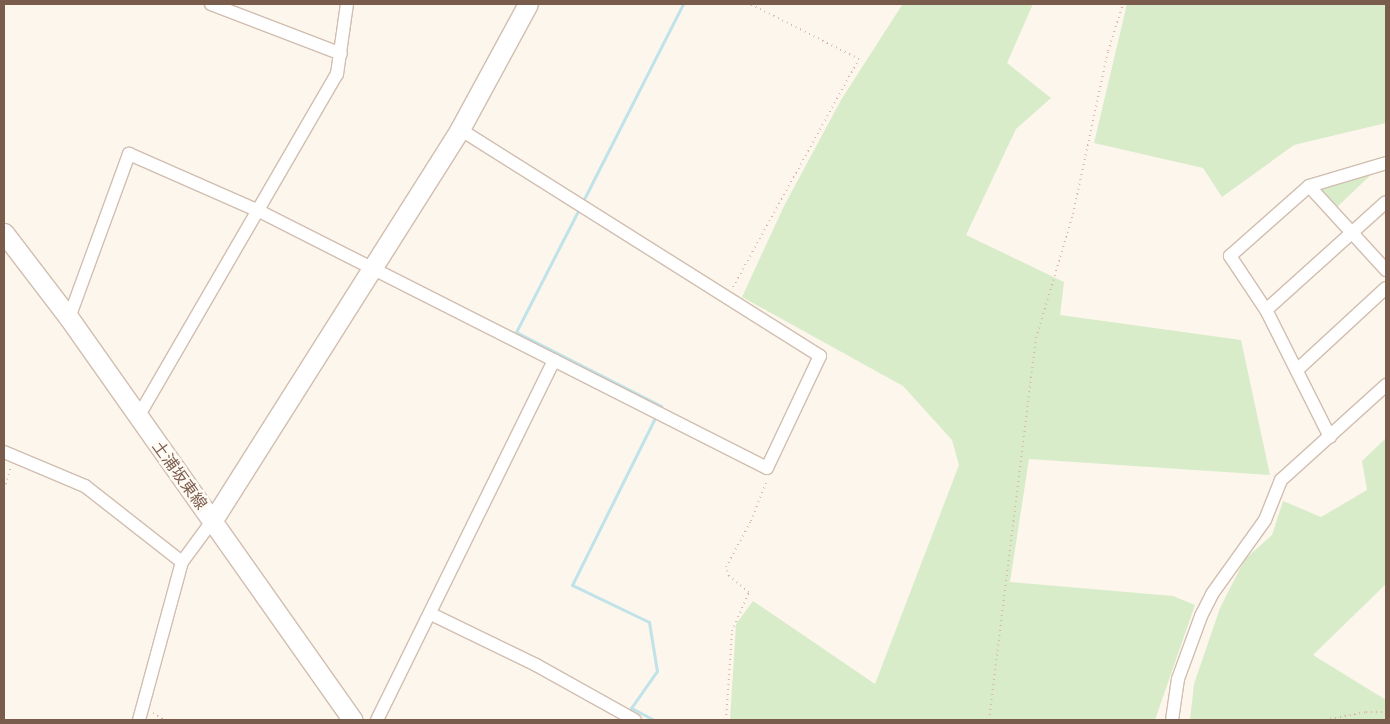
<!DOCTYPE html>
<html>
<head>
<meta charset="utf-8">
<style>
	body { margin:0 }
	#map { position:relative; width:1390px; height:724px; overflow:hidden; background:#fdf6ec; font-family:"Asap Condensed","Noto Sans JP",sans-serif }
	div>[style] { position:absolute }
	.green>* { inset:0; background:#d8ecc9 }
	.stream>* { height:3px; margin:-1.5px; padding:0 1.5px; transform-origin:1.5px; border-radius:1.5px; background:#bfe3e8 }
	.path>* { height:2px; margin-top:-1px; transform-origin:0; background:repeating-linear-gradient(90deg,#d9b8a5 0 1px,transparent 0 5px) }
	.roads { filter:drop-shadow(1px 0 #d1beb0) drop-shadow(-1px 0 #d1beb0) drop-shadow(0 1px #d1beb0) drop-shadow(0 -1px #d1beb0) }
	.street>* { height:12px; margin:-6px; padding:0 6px; transform-origin:6px; border-radius:6px; background:#fff }
	.secondary>* { height:19px; margin:-9.5px; padding:0 9.5px; transform-origin:9.5px; border-radius:9.5px; background:#fff }
	span { translate:-50% -50%; white-space:nowrap; text-align:center; line-height:1.15; -webkit-text-stroke:5px #fffaf3; paint-order:stroke }
	.street-label { font-size:16px; color:#7a5c4d }
	.frame { position:absolute; inset:0; border:5px solid #7a5c4d; pointer-events:none }
</style>
</head>
<body>
<div id="map">
	<div class="green">
		<i style="clip-path:polygon(1033px 4px,1007px 63px,1051px 98px,1016px 129px,966px 235px,1064px 282px,1060px 315px,1241px 340px,1270px 475px,1029px 459px,1010px 582px,1173px 596px,1195px 605px,1155px 720px,730px 720px,736px 624px,753px 601px,875px 684px,959px 465px,952px 440px,903px 386px,742px 297px,784px 206px,841px 100px,902px 5px)"></i>
		<i style="clip-path:polygon(1127px 4px,1386px 4px,1386px 123px,1294px 145px,1222px 197px,1203px 168px,1094px 143px)"></i>
		<i style="clip-path:polygon(1374px 172px,1337px 207px,1319px 188px)"></i>
		<i style="clip-path:polygon(1386px 438px,1386px 584px,1313px 655px,1386px 700px,1386px 720px,1190px 720px,1194px 684px,1220px 608px,1245px 559px,1272px 535px,1283px 501px,1321px 517px,1367px 490px,1362px 461px)"></i>
	</div>
	<div class="stream">
		<i style="left:582px;top:203px;width:223px;rotate:-63.1deg"></i>
		<i style="left:579px;top:209px;width:138px;rotate:117.1deg"></i>
		<i style="left:516px;top:332px;width:163px;rotate:27deg"></i>
		<i style="left:661px;top:406px;width:5px;rotate:112deg"></i>
		<i style="left:654px;top:720px;width:26px;rotate:-152deg"></i>
		<i style="left:631px;top:708px;width:45px;rotate:-54.9deg"></i>
		<i style="left:657px;top:671px;width:50px;rotate:-99.3deg"></i>
		<i style="left:649px;top:622px;width:85px;rotate:-154.3deg"></i>
		<i style="left:572px;top:585px;width:189px;rotate:-63.6deg"></i>
	</div>
	<div class="path">
		<i style="left:733px;top:287px;width:260px;rotate:-61.1deg"></i>
		<i style="left:859px;top:59px;width:122px;rotate:-153.2deg"></i>
		<i style="left:4px;top:489px;width:24px;rotate:-73deg"></i>
		<i style="left:153px;top:713px;width:13px;rotate:32deg"></i>
		<i style="left:726px;top:720px;width:89px;rotate:-86.1deg"></i>
		<i style="left:732px;top:631px;width:43px;rotate:-66.4deg"></i>
		<i style="left:749px;top:592px;width:26px;rotate:-141deg"></i>
		<i style="left:729px;top:576px;width:9px;rotate:-108deg"></i>
		<i style="left:726px;top:567px;width:52px;rotate:-61.5deg"></i>
		<i style="left:751px;top:521px;width:44px;rotate:-68.7deg"></i>
		<i style="left:989px;top:720px;width:385px;rotate:-83deg"></i>
		<i style="left:1036px;top:338px;width:129px;rotate:-73.4deg"></i>
		<i style="left:1073px;top:214px;width:167px;rotate:-77.9deg"></i>
		<i style="left:1108px;top:51px;width:49px;rotate:-72.3deg"></i>
		<i style="left:1325px;top:720px;width:42px;rotate:-11deg"></i>
		<i style="left:1366px;top:712px;width:20px"></i>
	</div>
	<div class="roads">
		<div class="street">
			<i style="left:211px;top:4px;width:139px;rotate:21deg"></i>
			<i style="left:1309px;top:186px;width:114px;rotate:47.5deg"></i>
			<i style="left:1266px;top:310px;width:161px;rotate:-42deg"></i>
			<i style="left:69px;top:318px;width:175px;rotate:-69.9deg"></i>
			<i style="left:129px;top:154px;width:142px;rotate:23.7deg"></i>
			<i style="left:259px;top:211px;width:569px;rotate:26.84deg"></i>
			<i style="left:767px;top:468px;width:124px;rotate:-64.7deg"></i>
			<i style="left:820px;top:356px;width:426px;rotate:-147.8deg"></i>
			<i style="left:1297px;top:370px;width:121px;rotate:-42.7deg"></i>
			<i style="left:138px;top:417px;width:397px;rotate:-59.9deg"></i>
			<i style="left:337px;top:74px;width:71px;rotate:-81.9deg"></i>
			<i style="left:1330px;top:437px;width:142px;rotate:-116.7deg"></i>
			<i style="left:1266px;top:310px;width:65px;rotate:-123.7deg"></i>
			<i style="left:1230px;top:256px;width:106px;rotate:-41.5deg"></i>
			<i style="left:1309px;top:186px;width:80px;rotate:-16.6deg"></i>
			<i style="left:4px;top:452px;width:88px;rotate:22.8deg"></i>
			<i style="left:85px;top:486px;width:123px;rotate:38.1deg"></i>
			<i style="left:431px;top:614px;width:117px;rotate:25.9deg"></i>
			<i style="left:536px;top:665px;width:113px;rotate:29.1deg"></i>
			<i style="left:139px;top:720px;width:164px;rotate:-74.8deg"></i>
			<i style="left:182px;top:562px;width:52px;rotate:-53.6deg"></i>
			<i style="left:377px;top:720px;width:401px;rotate:-63.8deg"></i>
			<i style="left:1172px;top:720px;width:41px;rotate:-81.7deg"></i>
			<i style="left:1178px;top:679px;width:67px;rotate:-69.9deg"></i>
			<i style="left:1201px;top:616px;width:25px;rotate:-63deg"></i>
			<i style="left:1212px;top:594px;width:91px;rotate:-54.4deg"></i>
			<i style="left:1265px;top:520px;width:43px;rotate:-68.2deg"></i>
			<i style="left:1281px;top:480px;width:142px;rotate:-42.1deg"></i>
		</div>
		<div class="secondary">
			<i style="left:4px;top:233px;width:107px;rotate:52.6deg"></i>
			<i style="left:69px;top:318px;width:492px;rotate:54.8deg"></i>
			<i style="left:213px;top:520px;width:462px;rotate:-57.7deg"></i>
			<i style="left:460px;top:129px;width:142px;rotate:-61.5deg"></i>
		</div>
	</div>
	<div class="street-label">
		<span style="left:180px;top:475px;rotate:54deg">土浦坂東線</span>
	</div>
	<div class="frame"></div>
</div>
</body>
</html>
